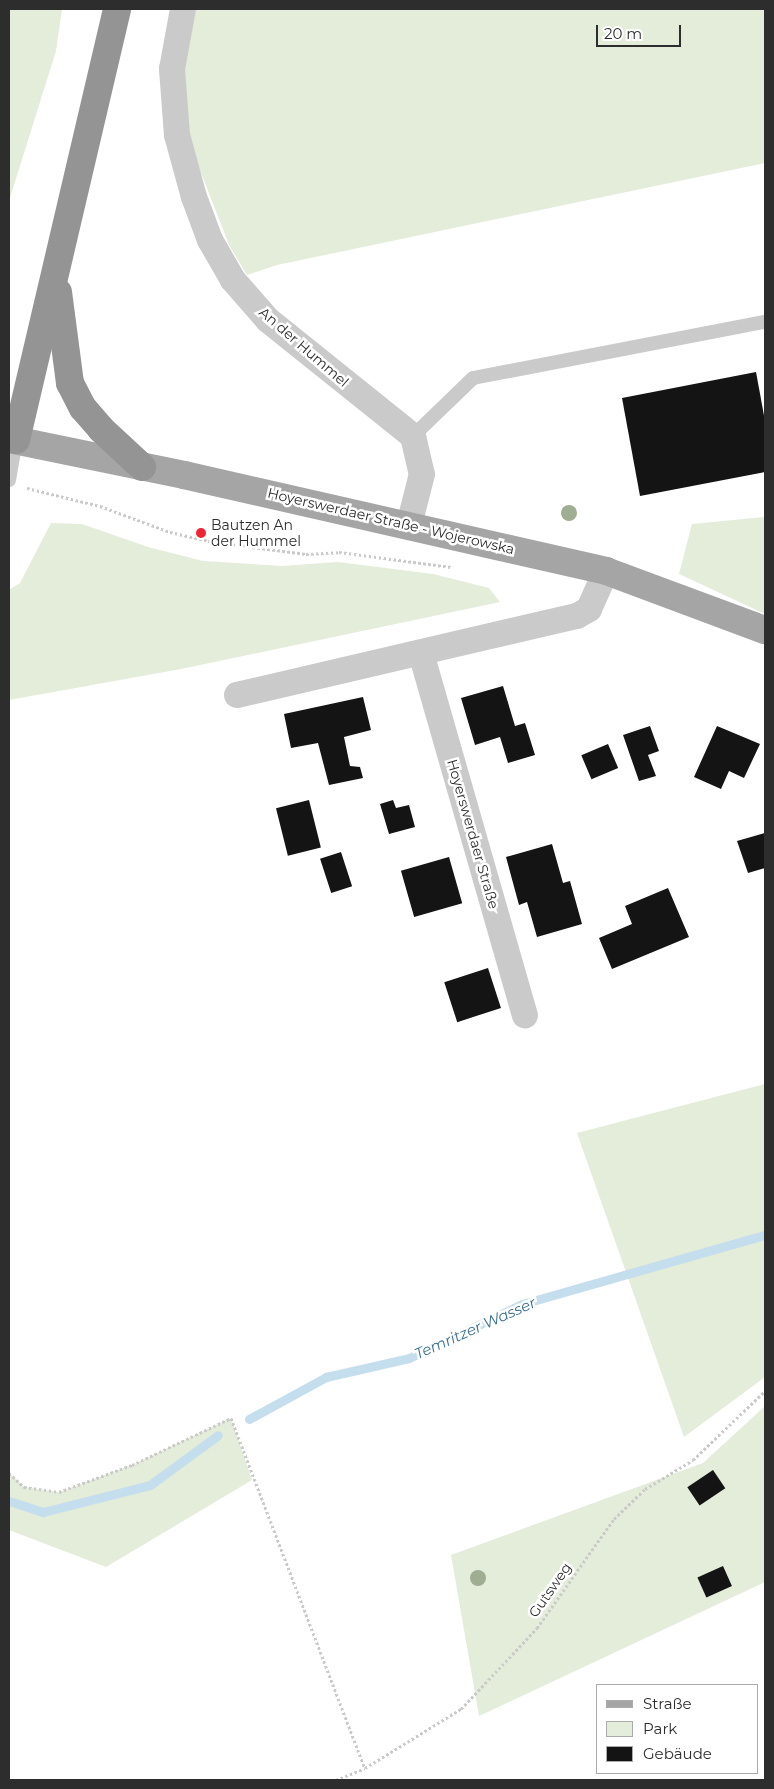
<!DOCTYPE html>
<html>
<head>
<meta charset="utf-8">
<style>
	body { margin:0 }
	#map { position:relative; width:774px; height:1789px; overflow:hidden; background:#fff; font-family:Montserrat,sans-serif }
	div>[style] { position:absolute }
	.green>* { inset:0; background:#e4ecda }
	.stream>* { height:9px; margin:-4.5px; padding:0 4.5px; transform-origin:4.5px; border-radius:4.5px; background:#c5deed }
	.building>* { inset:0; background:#141414; transform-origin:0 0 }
	.path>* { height:3px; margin-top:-1.5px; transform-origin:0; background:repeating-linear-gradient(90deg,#cacaca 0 2.5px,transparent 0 5px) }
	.service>* { height:14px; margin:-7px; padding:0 7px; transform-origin:7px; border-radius:7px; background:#cacaca }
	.minor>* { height:26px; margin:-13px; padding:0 13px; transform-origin:13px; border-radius:13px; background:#cacaca }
	.primary>* { height:28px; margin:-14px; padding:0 14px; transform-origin:14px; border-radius:14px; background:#a5a5a5 }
	.motorway>* { height:28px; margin:-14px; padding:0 14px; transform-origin:14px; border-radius:14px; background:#949494 }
	.trees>* { width:16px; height:16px; margin:-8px; border-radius:50%; background:#9fae92 }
	.dots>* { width:14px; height:14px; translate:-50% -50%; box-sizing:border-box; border:2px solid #fff; border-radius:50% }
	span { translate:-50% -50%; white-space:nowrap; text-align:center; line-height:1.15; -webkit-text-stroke:5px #fff; paint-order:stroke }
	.street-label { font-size:14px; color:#2d2d2d }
	.poi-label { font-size:14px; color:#2d2d2d }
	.left { translate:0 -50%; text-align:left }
	.water-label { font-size:15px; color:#377094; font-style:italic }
	.frame { position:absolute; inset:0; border:10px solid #2d2d2d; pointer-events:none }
	.legend { position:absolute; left:596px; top:1684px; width:162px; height:90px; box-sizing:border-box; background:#fff; border:1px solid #ababab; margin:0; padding:6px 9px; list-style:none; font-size:15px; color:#2d2d2d }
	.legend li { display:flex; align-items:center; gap:10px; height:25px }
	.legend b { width:25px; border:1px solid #ababab }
	.scale { position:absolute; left:596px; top:25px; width:85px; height:22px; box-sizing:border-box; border:2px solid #2d2d2d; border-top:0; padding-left:6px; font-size:15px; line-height:18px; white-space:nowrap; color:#2d2d2d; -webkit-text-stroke:4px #fff; paint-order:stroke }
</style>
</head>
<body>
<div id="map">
	<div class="green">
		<i style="clip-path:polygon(9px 9px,62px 9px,56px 51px,9px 201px)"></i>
		<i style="clip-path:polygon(196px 9px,765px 9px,765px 163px,277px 265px,247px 275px,229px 245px,188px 139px,182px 78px)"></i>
		<i style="clip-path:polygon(765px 517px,765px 614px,679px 574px,692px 524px)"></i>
		<i style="clip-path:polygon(51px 523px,82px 524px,148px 547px,203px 561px,282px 566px,338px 562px,433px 574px,489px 588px,500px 602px,181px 669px,9px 700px,9px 590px,20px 583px)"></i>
		<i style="clip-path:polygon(765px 1084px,765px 1377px,684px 1437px,577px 1133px)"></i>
		<i style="clip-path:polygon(765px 1406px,765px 1582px,479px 1716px,451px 1555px,703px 1463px)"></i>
		<i style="clip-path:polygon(231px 1418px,252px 1480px,106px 1567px,9px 1530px,9px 1473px,24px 1487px,59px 1492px,132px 1465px)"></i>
	</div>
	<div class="stream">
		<i style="left:249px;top:1419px;width:88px;rotate:-28.6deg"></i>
		<i style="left:326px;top:1377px;width:85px;rotate:-12.9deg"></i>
		<i style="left:409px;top:1358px;width:125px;rotate:-25.5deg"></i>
		<i style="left:522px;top:1304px;width:253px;rotate:-15.9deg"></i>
		<i style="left:9px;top:1501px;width:36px;rotate:18deg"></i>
		<i style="left:43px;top:1512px;width:110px;rotate:-14.2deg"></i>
		<i style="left:150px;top:1485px;width:84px;rotate:-36.3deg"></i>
	</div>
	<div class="building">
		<i style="clip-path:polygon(756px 372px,765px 421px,765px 472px,640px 496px,622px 398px)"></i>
		<i style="clip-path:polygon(503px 686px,515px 726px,525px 723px,535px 755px,508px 763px,500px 737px,475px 745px,461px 698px)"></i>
		<i style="clip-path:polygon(363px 697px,371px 730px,344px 737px,350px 766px,360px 767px,363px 778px,329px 785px,318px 743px,291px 748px,284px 714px)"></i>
		<i style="clip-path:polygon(650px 726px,659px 751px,648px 755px,656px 776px,639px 781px,623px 735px)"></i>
		<i style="clip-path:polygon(717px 726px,760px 744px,744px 778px,729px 771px,721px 789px,694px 777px)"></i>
		<i style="left:608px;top:744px;width:26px;height:29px;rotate:67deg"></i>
		<i style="left:309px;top:800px;width:49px;height:34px;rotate:76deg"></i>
		<i style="clip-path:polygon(393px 800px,396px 808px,409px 805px,415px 827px,389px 834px,380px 804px)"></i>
		<i style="clip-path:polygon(765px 833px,765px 868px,748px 873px,737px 841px)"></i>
		<i style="clip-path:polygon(552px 844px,563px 883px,570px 881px,582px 924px,537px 937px,527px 902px,519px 905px,506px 857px)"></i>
		<i style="left:341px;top:852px;width:36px;height:22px;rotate:72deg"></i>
		<i style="left:449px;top:857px;width:48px;height:50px;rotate:74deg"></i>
		<i style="clip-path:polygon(668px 888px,689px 937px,612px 969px,599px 938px,632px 924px,625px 906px)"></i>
		<i style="left:488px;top:968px;width:42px;height:46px;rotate:72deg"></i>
		<i style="left:713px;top:1470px;width:22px;height:31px;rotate:56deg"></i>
		<i style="left:723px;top:1566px;width:22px;height:28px;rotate:66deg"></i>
	</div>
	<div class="path">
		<i style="left:27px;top:488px;width:75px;rotate:13.9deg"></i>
		<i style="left:100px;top:506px;width:75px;rotate:20.4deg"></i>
		<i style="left:170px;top:532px;width:39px;rotate:13deg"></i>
		<i style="left:208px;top:541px;width:99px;rotate:7.6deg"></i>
		<i style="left:306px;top:554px;width:33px;rotate:-3deg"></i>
		<i style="left:339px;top:552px;width:113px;rotate:7.6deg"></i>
		<i style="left:9px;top:1473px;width:21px;rotate:43deg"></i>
		<i style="left:24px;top:1487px;width:35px;rotate:8deg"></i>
		<i style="left:59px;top:1492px;width:78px;rotate:-20.3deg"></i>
		<i style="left:132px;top:1465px;width:110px;rotate:-25.4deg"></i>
		<i style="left:231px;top:1418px;width:375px;rotate:69.1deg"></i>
		<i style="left:336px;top:1780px;width:31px;rotate:-22deg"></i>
		<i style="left:365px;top:1768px;width:113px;rotate:-31.6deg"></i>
		<i style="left:461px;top:1709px;width:111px;rotate:-46.8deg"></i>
		<i style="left:537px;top:1628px;width:133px;rotate:-54.8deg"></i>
		<i style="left:614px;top:1519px;width:43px;rotate:-44.1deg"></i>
		<i style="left:645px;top:1489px;width:56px;rotate:-31.1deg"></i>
		<i style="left:693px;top:1460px;width:100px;rotate:-43.8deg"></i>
	</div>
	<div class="service">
		<i style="left:413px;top:436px;width:83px;rotate:-44deg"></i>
		<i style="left:473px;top:378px;width:297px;rotate:-10.9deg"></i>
		<i style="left:9px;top:480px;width:41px;rotate:-80.1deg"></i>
	</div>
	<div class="minor">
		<i style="left:183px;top:9px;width:61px;rotate:100.4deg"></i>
		<i style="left:172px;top:69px;width:66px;rotate:85.7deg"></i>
		<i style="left:177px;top:135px;width:64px;rotate:74.7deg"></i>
		<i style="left:194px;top:197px;width:46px;rotate:69.6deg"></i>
		<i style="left:210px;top:240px;width:46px;rotate:60.1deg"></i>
		<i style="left:233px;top:280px;width:53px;rotate:48.8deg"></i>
		<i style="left:268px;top:320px;width:186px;rotate:38.7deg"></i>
		<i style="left:413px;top:436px;width:39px;rotate:77deg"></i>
		<i style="left:422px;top:474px;width:53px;rotate:104.3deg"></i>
		<i style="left:421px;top:653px;width:377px;rotate:74deg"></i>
		<i style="left:237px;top:695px;width:349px;rotate:-13.1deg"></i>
		<i style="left:577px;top:616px;width:14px;rotate:-30deg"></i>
		<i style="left:589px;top:609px;width:42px;rotate:-65.9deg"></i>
	</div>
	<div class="primary">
		<i style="left:9px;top:439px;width:179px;rotate:11.6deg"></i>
		<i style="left:184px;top:475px;width:433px;rotate:12.8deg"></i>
		<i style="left:606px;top:571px;width:170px;rotate:20.4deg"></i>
	</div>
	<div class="motorway">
		<i style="left:58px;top:292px;width:92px;rotate:82.5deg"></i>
		<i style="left:70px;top:383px;width:28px;rotate:63deg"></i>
		<i style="left:83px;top:408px;width:28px;rotate:49deg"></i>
		<i style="left:101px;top:429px;width:56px;rotate:42.8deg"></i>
		<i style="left:16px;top:440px;width:443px;rotate:-76.8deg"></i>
	</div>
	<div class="trees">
		<i style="left:569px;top:513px"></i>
		<i style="left:478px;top:1578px"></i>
	</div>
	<div class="dots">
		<i style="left:201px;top:533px;background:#ef2534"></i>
	</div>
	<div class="street-label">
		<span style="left:304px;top:347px;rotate:41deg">An der Hummel</span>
		<span style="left:391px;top:521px;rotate:13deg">Hoyerswerdaer Straße - Wojerowska</span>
		<span style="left:473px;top:834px;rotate:74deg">Hoyerswerdaer Straße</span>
		<span style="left:550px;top:1590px;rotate:-55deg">Gutsweg</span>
	</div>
	<div class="poi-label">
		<span class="left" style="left:211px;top:533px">Bautzen An<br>der Hummel</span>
	</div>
	<div class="water-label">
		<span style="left:475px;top:1328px;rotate:-24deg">Temritzer Wasser</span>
	</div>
	<div class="frame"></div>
	<ul class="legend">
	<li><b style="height:6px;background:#a5a5a5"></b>Straße</li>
	<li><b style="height:14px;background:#e4ecda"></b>Park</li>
	<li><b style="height:14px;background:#141414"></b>Gebäude</li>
	</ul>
	<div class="scale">20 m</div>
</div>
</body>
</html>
